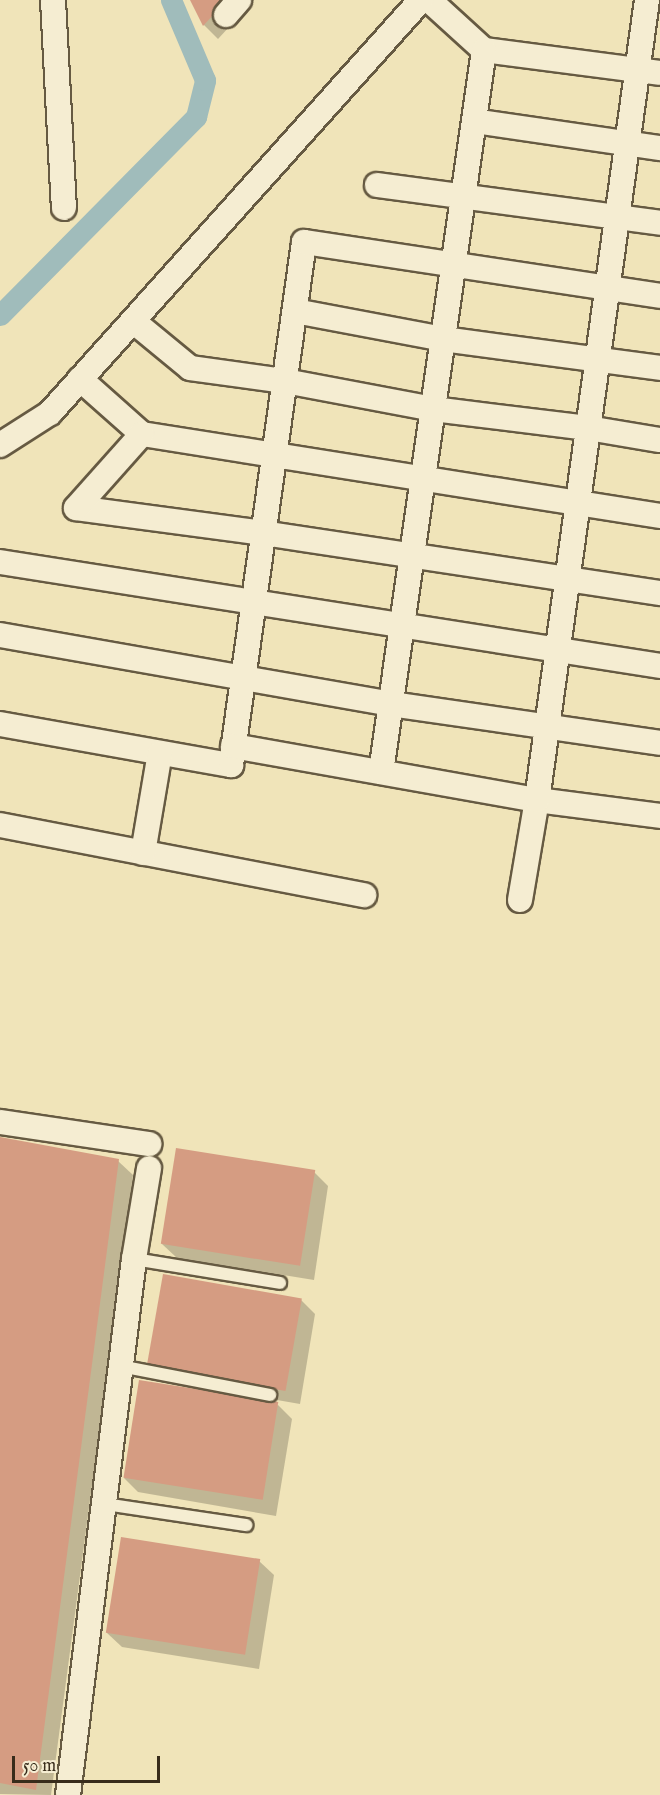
<!DOCTYPE html>
<html>
<head>
<meta charset="utf-8">
<style>
	body { margin:0 }
	#map { position:relative; width:660px; height:1795px; overflow:hidden; background:#f0e4b9; font-family:"IM FELL English",serif }
	div>[style] { position:absolute }
	.shadow>* { inset:0; background:#0003 }
	.canal>* { height:21px; margin:-10.5px; padding:0 10.5px; transform-origin:10.5px; border-radius:10.5px; background:#a0bcbb }
	.building>* { inset:0; background:#d59c82; transform-origin:0 0 }
	.roads { filter:drop-shadow(2px 0 #665a42) drop-shadow(-2px 0 #665a42) drop-shadow(0 2px #665a42) drop-shadow(0 -2px #665a42) }
	.service>* { height:12px; margin:-6px; padding:0 6px; transform-origin:6px; border-radius:6px; background:#f5edd2 }
	.minor>* { height:24px; margin:-12px; padding:0 12px; transform-origin:12px; border-radius:12px; background:#f5edd2 }
	span { translate:-50% -50%; white-space:nowrap; text-align:center; line-height:1.15; -webkit-text-stroke:4.5px #f5edd2; paint-order:stroke }
	.scale { position:absolute; left:12px; top:1756px; width:148px; height:27px; box-sizing:border-box; border:3px solid #382c1b; border-top:0; padding-left:8px; font-size:18px; line-height:21px; white-space:nowrap; color:#382c1b; -webkit-text-stroke:4px #f5edd2; paint-order:stroke }
</style>
</head>
<body>
<div id="map">
	<div class="shadow">
		<i style="clip-path:polygon(192px 0,254px 0,218px 39px,204px 25px)"></i>
		<i style="clip-path:polygon(0 1138px,118px 1161px,133px 1175px,51px 1795px,0 1794px)"></i>
		<i style="clip-path:polygon(314px 1172px,328px 1186px,314px 1280px,177px 1258px,162px 1244px)"></i>
		<i style="clip-path:polygon(301px 1300px,315px 1314px,300px 1404px,164px 1380px)"></i>
		<i style="clip-path:polygon(278px 1405px,292px 1419px,276px 1516px,138px 1492px,124px 1478px)"></i>
		<i style="clip-path:polygon(259px 1561px,274px 1575px,259px 1669px,122px 1647px,107px 1633px)"></i>
	</div>
	<div class="canal">
		<i style="left:0;top:315px;width:279px;rotate:-45.3deg"></i>
		<i style="left:196px;top:117px;width:38px;rotate:-76deg"></i>
		<i style="left:205px;top:80px;width:87px;rotate:-113deg"></i>
	</div>
	<div class="building">
		<i style="clip-path:polygon(190px 0,227px 0,203px 26px)"></i>
		<i style="clip-path:polygon(0 1137px,119px 1159px,36px 1790px,0 1783px)"></i>
		<i style="left:176px;top:1148px;width:141px;height:97px;rotate:9deg"></i>
		<i style="left:163px;top:1274px;width:141px;height:94px;rotate:10deg"></i>
		<i style="left:139px;top:1380px;width:141px;height:99px;rotate:9deg"></i>
		<i style="left:121px;top:1537px;width:141px;height:97px;rotate:9deg"></i>
	</div>
	<div class="roads">
		<div class="service">
			<i style="left:134px;top:1259px;width:148px;rotate:9.3deg"></i>
			<i style="left:120px;top:1366px;width:153px;rotate:10.9deg"></i>
			<i style="left:105px;top:1504px;width:143px;rotate:8.5deg"></i>
		</div>
		<div class="minor">
			<i style="left:53px;top:0;width:208px;rotate:87deg"></i>
			<i style="left:429px;top:0;width:74px;rotate:42.3deg"></i>
			<i style="left:484px;top:50px;width:177px;rotate:7.4deg"></i>
			<i style="left:226px;top:15px;width:20px;rotate:-49deg"></i>
			<i style="left:474px;top:121px;width:188px;rotate:8.3deg"></i>
			<i style="left:377px;top:185px;width:286px;rotate:7.6deg"></i>
			<i style="left:295px;top:311px;width:151px;rotate:10.7deg"></i>
			<i style="left:443px;top:339px;width:219px;rotate:7.6deg"></i>
			<i style="left:133px;top:321px;width:74px;rotate:39.5deg"></i>
			<i style="left:190px;top:368px;width:96px;rotate:7.8deg"></i>
			<i style="left:285px;top:381px;width:151px;rotate:10.7deg"></i>
			<i style="left:433px;top:409px;width:156px;rotate:7deg"></i>
			<i style="left:588px;top:428px;width:73px;rotate:9.5deg"></i>
			<i style="left:80px;top:379px;width:83px;rotate:41.6deg"></i>
			<i style="left:142px;top:434px;width:524px;rotate:9deg"></i>
			<i style="left:0;top:445px;width:59px;rotate:-32.6deg"></i>
			<i style="left:50px;top:413px;width:555px;rotate:-48.07deg"></i>
			<i style="left:76px;top:508px;width:189px;rotate:7.6deg"></i>
			<i style="left:263px;top:533px;width:402px;rotate:8.6deg"></i>
			<i style="left:76px;top:508px;width:99px;rotate:-48.3deg"></i>
			<i style="left:0;top:562px;width:668px;rotate:8.95deg"></i>
			<i style="left:0;top:635px;width:397px;rotate:10deg"></i>
			<i style="left:391px;top:704px;width:272px;rotate:8.2deg"></i>
			<i style="left:0;top:724px;width:235px;rotate:10.1deg"></i>
			<i style="left:231px;top:765px;width:528px;rotate:-82.05deg"></i>
			<i style="left:304px;top:242px;width:360px;rotate:8.6deg"></i>
			<i style="left:233px;top:746px;width:309px;rotate:10.1deg"></i>
			<i style="left:537px;top:800px;width:124px;rotate:7.4deg"></i>
			<i style="left:381px;top:772px;width:729px;rotate:-81.88deg"></i>
			<i style="left:0;top:825px;width:371px;rotate:10.9deg"></i>
			<i style="left:143px;top:853px;width:101px;rotate:-80.4deg"></i>
			<i style="left:520px;top:900px;width:101px;rotate:-80.4deg"></i>
			<i style="left:537px;top:800px;width:808px;rotate:-82.17deg"></i>
			<i style="left:0;top:1122px;width:151px;rotate:8.4deg"></i>
			<i style="left:68px;top:1795px;width:540px;rotate:-82.98deg"></i>
			<i style="left:134px;top:1259px;width:92px;rotate:-80.6deg"></i>
		</div>
	</div>
	<div class="scale">50 m</div>
</div>
</body>
</html>
